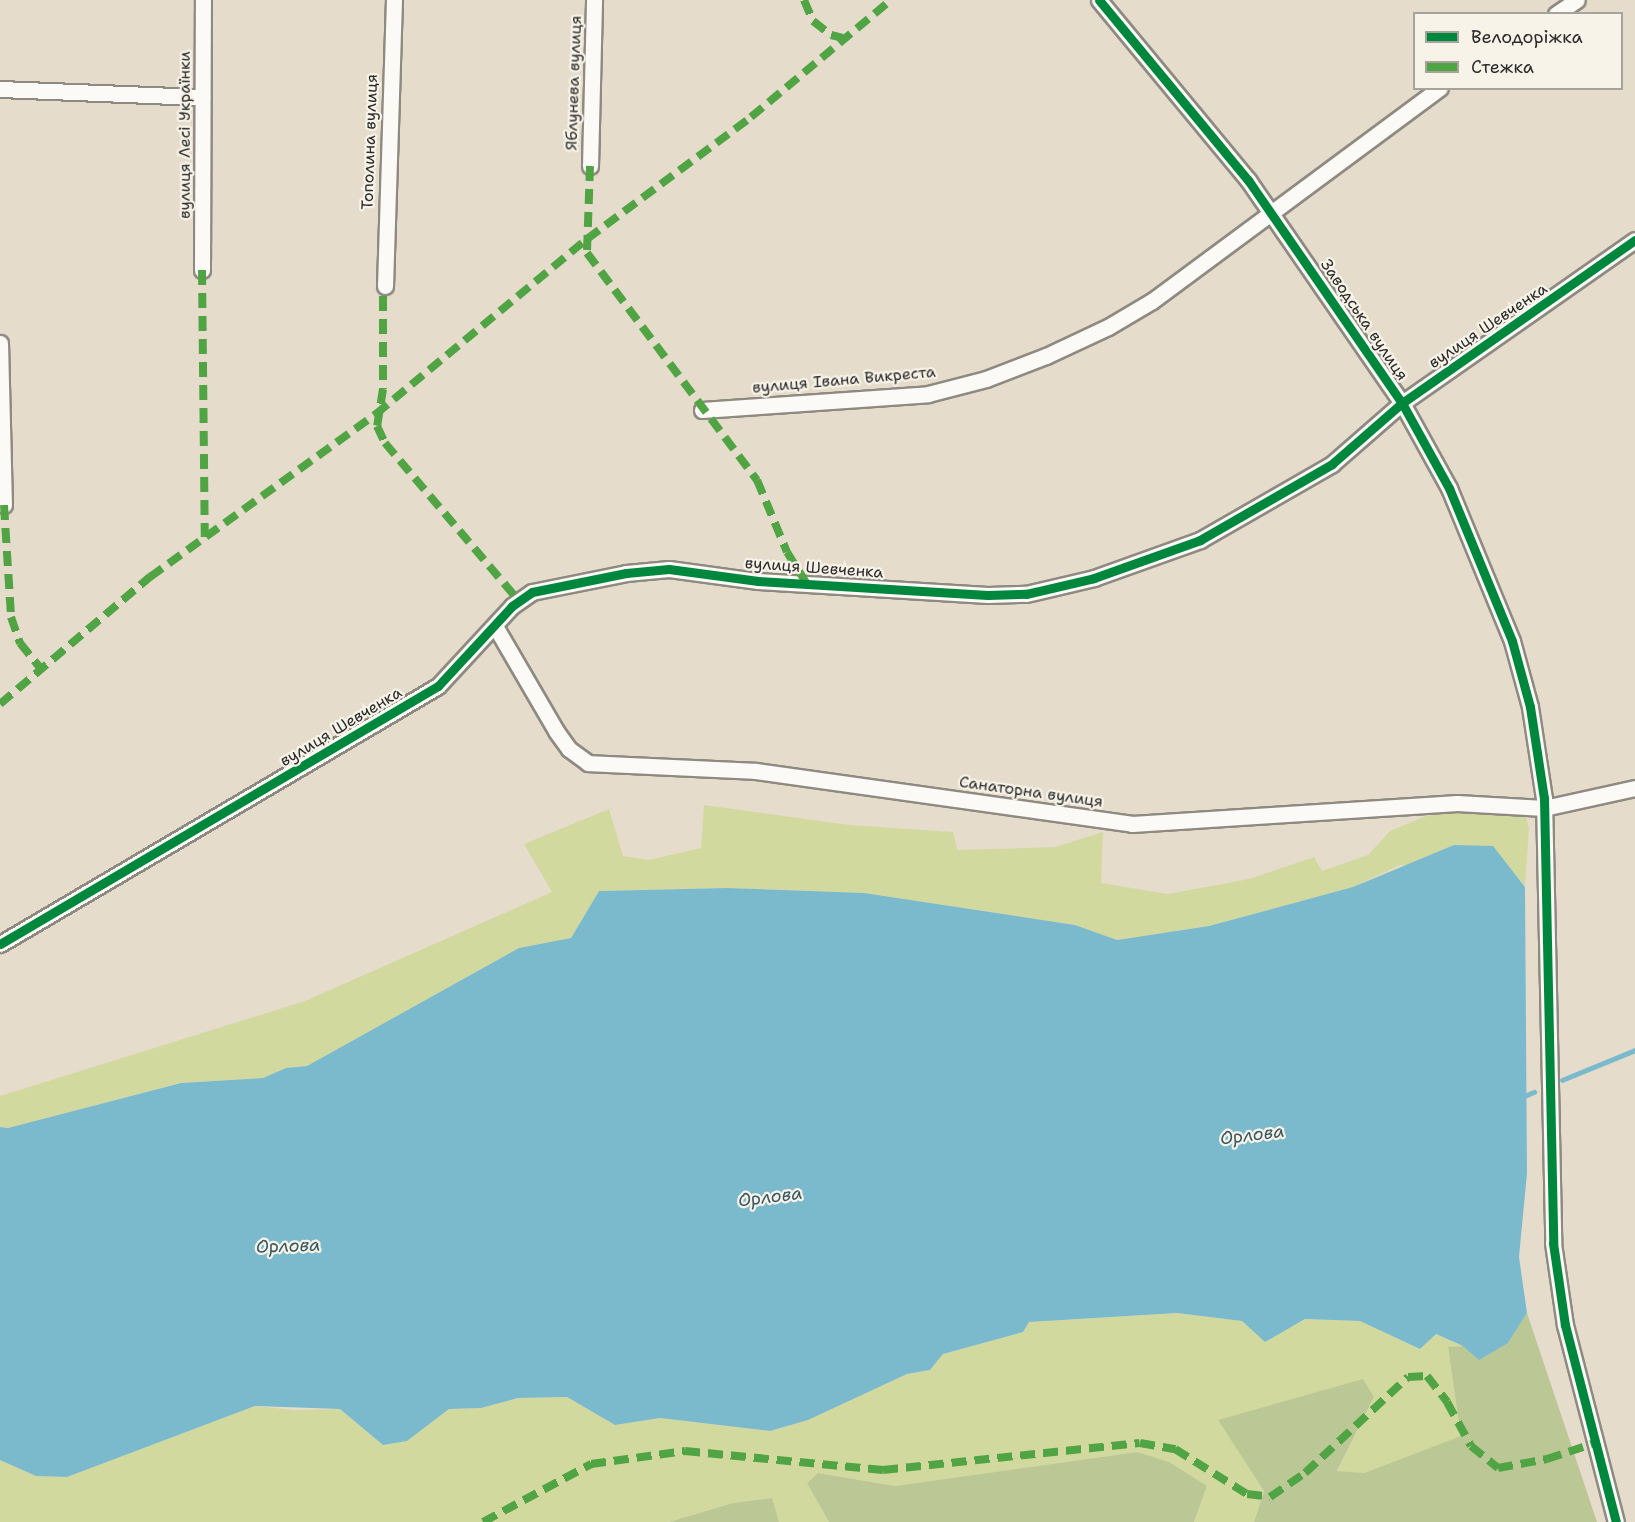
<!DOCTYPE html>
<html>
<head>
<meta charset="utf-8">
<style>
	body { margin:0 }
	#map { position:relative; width:1635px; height:1522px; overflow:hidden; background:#e6dccc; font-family:"Shantell Sans",sans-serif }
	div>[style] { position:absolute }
	.green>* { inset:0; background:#d2d99f }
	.forest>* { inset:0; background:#bbc896 }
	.water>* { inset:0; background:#7bbacc }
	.stream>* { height:4.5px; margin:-2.25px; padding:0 2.25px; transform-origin:2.25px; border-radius:2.25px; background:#7bbacc }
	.roads { filter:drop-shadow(2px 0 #8f8a81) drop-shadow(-2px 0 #8f8a81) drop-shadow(0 2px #8f8a81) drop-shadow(0 -2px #8f8a81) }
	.minor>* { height:15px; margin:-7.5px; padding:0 7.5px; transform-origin:7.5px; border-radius:7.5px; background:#fbfaf7 }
	.quiet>* { height:8px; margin-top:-4px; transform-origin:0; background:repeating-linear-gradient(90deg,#51a443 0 15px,transparent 0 23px) }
	.cycleway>* { height:9px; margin:-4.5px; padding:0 4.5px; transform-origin:4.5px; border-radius:4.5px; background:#00873e }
	span { translate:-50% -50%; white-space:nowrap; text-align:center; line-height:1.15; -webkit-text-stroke:4.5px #f7f3e8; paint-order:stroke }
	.street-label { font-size:16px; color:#2b2b2b }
	.water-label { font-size:18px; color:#375863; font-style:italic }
	.legend { position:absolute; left:1413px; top:12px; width:210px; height:78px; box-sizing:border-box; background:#f7f3e8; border:2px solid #a5a39c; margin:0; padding:8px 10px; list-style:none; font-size:18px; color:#2b2b2b }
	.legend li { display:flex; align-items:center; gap:12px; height:30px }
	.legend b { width:30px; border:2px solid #a5a39c }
</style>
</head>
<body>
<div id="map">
	<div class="green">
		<i style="clip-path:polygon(704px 805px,850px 825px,953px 832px,957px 850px,1055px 847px,1103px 832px,1101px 883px,1168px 894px,1249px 879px,1314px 857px,1322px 871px,1368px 855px,1390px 831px,1426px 816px,1503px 807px,1525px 814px,1529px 828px,1525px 886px,1512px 871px,1400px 865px,1353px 887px,1209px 926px,1117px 940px,1075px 925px,864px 893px,727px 888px,599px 891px,571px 938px,519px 948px,307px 1066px,286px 1068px,263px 1078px,180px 1083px,8px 1128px,0 1127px,0 1096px,305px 1001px,552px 892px,524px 844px,609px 809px,623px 856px,649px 860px,701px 848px)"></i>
		<i style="clip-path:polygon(1177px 1313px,1242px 1321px,1265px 1342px,1305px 1319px,1360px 1321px,1420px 1349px,1435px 1334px,1463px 1346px,1448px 1348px,1462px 1436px,1364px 1473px,1337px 1472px,1374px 1397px,1219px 1420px,1264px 1491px,1254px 1522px,1194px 1522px,1207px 1486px,1137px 1452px,895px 1486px,818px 1473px,807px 1483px,829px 1522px,779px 1522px,771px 1498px,733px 1503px,669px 1522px,0 1522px,0 1460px,36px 1476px,67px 1477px,255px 1406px,295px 1410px,340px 1409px,383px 1445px,407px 1441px,449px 1409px,481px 1408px,518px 1398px,567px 1397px,615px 1425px,660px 1418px,770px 1431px,808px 1420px,907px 1374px,930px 1370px,943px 1354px,1023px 1332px,1029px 1322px)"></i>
	</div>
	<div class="forest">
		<i style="clip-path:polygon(1527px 1313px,1597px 1522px,1254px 1522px,1264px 1491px,1218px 1420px,1363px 1379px,1374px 1397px,1337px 1471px,1364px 1473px,1461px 1436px,1448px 1347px,1508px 1343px)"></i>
		<i style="clip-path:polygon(1137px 1452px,1169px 1462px,1207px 1486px,1194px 1522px,829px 1522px,807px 1483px,818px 1473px,895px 1486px)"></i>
		<i style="clip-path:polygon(772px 1498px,779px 1522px,669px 1522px,733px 1503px)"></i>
	</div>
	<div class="water">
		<i style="clip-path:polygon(1454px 845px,1493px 846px,1525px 887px,1527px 1173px,1519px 1257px,1527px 1313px,1508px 1343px,1479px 1360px,1463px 1346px,1436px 1334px,1420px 1349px,1360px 1321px,1305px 1319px,1265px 1342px,1242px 1321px,1177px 1313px,1029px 1322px,1023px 1332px,943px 1354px,930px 1370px,907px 1374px,808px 1420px,770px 1431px,660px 1418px,615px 1425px,567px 1397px,518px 1398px,481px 1408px,449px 1409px,407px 1441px,383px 1445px,340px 1409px,255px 1406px,67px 1477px,36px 1476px,0 1460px,0 1127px,8px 1128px,181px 1083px,263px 1078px,286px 1068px,307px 1066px,519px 948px,571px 938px,599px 891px,727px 888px,864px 893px,1075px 925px,1117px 940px,1209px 926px,1353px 887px)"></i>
	</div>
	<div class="stream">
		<i style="left:1562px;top:1080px;width:79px;rotate:-22.3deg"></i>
		<i style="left:1522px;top:1097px;width:13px;rotate:-23deg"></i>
	</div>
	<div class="roads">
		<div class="minor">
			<i style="left:1099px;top:0;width:234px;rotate:50.4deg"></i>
			<i style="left:1248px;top:180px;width:271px;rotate:55.4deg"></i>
			<i style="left:1402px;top:403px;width:97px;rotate:61.1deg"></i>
			<i style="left:1449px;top:488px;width:165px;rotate:67.6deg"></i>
			<i style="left:1512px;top:641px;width:68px;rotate:74.7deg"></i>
			<i style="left:1530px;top:707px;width:92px;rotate:81.3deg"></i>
			<i style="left:1544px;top:798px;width:445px;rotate:88.8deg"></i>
			<i style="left:1553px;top:1243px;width:83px;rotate:81.7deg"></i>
			<i style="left:1565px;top:1325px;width:203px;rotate:75.5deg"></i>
			<i style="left:1556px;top:14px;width:25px;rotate:-34deg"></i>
			<i style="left:0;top:89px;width:202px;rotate:2.3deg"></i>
			<i style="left:590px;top:166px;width:166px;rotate:-88.6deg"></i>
			<i style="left:202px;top:270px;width:270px;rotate:-89.8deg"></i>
			<i style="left:385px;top:286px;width:286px;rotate:-88.2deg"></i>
			<i style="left:0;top:343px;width:162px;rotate:88.6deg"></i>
			<i style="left:702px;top:410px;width:227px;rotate:-4deg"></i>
			<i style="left:928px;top:394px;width:60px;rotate:-14.5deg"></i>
			<i style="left:986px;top:379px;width:64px;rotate:-21deg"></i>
			<i style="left:1046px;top:356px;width:68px;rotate:-25.1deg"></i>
			<i style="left:1108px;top:327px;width:51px;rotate:-30.6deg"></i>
			<i style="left:1152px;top:301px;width:358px;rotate:-36.5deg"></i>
			<i style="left:495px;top:626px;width:121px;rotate:59.8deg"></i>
			<i style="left:556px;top:731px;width:22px;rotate:54deg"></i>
			<i style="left:569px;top:749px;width:24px;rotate:36deg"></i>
			<i style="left:588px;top:763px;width:168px;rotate:2.7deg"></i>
			<i style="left:756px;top:771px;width:380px;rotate:8deg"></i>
			<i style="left:1132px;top:824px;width:326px;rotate:-3.7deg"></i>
			<i style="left:1457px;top:803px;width:87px;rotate:3.3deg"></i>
			<i style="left:1544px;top:808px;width:93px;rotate:-12.4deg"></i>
			<i style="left:0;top:944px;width:508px;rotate:-30.5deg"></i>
			<i style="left:438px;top:686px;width:109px;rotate:-47.2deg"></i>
			<i style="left:512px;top:606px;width:24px;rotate:-35deg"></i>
			<i style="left:532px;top:592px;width:96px;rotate:-11.4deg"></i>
			<i style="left:626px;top:573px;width:43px;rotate:-5.3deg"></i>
			<i style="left:669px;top:569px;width:90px;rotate:7.7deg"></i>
			<i style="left:758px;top:581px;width:230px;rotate:3.5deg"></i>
			<i style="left:988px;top:595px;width:38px;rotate:-2deg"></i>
			<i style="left:1026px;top:594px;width:70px;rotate:-13.2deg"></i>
			<i style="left:1094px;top:578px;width:113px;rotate:-19.7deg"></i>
			<i style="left:1200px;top:540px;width:152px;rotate:-29.9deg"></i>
			<i style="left:1332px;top:464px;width:93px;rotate:-41.1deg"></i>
			<i style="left:1402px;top:403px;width:284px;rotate:-35deg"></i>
		</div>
	</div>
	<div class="quiet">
		<i style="left:804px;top:0;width:23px;rotate:67deg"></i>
		<i style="left:813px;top:21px;width:23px;rotate:38deg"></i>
		<i style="left:831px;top:35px;width:12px;rotate:14deg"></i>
		<i style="left:590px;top:166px;width:87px;rotate:92deg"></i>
		<i style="left:587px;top:253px;width:284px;rotate:53.2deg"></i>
		<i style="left:757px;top:480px;width:78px;rotate:67.4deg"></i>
		<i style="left:787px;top:552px;width:36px;rotate:58deg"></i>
		<i style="left:202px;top:270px;width:267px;rotate:89.4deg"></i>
		<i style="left:383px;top:296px;width:93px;rotate:90deg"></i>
		<i style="left:383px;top:389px;width:37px;rotate:99deg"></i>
		<i style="left:377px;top:426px;width:19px;rotate:65deg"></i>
		<i style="left:385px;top:443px;width:207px;rotate:49.7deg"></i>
		<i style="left:4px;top:505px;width:112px;rotate:86.4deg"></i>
		<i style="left:11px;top:617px;width:28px;rotate:71deg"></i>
		<i style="left:20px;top:643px;width:32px;rotate:51deg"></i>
		<i style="left:0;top:704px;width:197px;rotate:-40.3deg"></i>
		<i style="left:150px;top:577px;width:279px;rotate:-35.8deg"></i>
		<i style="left:376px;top:414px;width:274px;rotate:-39.7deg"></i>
		<i style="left:587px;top:239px;width:204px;rotate:-36.6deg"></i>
		<i style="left:751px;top:117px;width:182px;rotate:-39.9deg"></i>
		<i style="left:483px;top:1522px;width:123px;rotate:-28.2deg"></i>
		<i style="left:591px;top:1464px;width:95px;rotate:-7.9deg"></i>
		<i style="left:685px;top:1451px;width:199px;rotate:5.5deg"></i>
		<i style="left:883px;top:1470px;width:258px;rotate:-6deg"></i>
		<i style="left:1140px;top:1443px;width:36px;rotate:10deg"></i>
		<i style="left:1175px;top:1449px;width:85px;rotate:32deg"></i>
		<i style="left:1247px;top:1494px;width:23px;rotate:7deg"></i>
		<i style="left:1270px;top:1497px;width:42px;rotate:-34.4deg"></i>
		<i style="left:1305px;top:1473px;width:141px;rotate:-43deg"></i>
		<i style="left:1408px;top:1377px;width:19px;rotate:-3deg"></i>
		<i style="left:1427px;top:1376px;width:33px;rotate:52deg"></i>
		<i style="left:1447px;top:1402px;width:50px;rotate:61.4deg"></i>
		<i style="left:1471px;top:1446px;width:35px;rotate:39deg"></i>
		<i style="left:1498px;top:1468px;width:50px;rotate:-10.4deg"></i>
		<i style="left:1547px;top:1459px;width:51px;rotate:-18.4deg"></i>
	</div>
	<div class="cycleway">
		<i style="left:1099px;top:0;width:234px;rotate:50.4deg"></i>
		<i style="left:1248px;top:180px;width:271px;rotate:55.4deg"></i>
		<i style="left:1402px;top:403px;width:97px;rotate:61.1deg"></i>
		<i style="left:1449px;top:488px;width:165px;rotate:67.6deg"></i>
		<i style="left:1512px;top:641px;width:68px;rotate:74.7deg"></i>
		<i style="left:1530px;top:707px;width:92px;rotate:81.3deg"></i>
		<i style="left:1544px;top:798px;width:445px;rotate:88.8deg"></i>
		<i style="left:1553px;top:1243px;width:83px;rotate:81.7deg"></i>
		<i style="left:1565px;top:1325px;width:203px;rotate:75.5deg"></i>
		<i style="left:0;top:944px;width:508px;rotate:-30.5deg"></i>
		<i style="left:438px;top:686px;width:109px;rotate:-47.2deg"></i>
		<i style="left:512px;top:606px;width:24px;rotate:-35deg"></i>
		<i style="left:532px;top:592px;width:96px;rotate:-11.4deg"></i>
		<i style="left:626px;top:573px;width:43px;rotate:-5.3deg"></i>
		<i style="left:669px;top:569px;width:90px;rotate:7.7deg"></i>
		<i style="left:758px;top:581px;width:230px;rotate:3.5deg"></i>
		<i style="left:988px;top:595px;width:38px;rotate:-2deg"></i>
		<i style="left:1026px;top:594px;width:70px;rotate:-13.2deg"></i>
		<i style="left:1094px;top:578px;width:113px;rotate:-19.7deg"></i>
		<i style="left:1200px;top:540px;width:152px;rotate:-29.9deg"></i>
		<i style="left:1332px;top:464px;width:93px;rotate:-41.1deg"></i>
		<i style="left:1402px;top:403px;width:284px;rotate:-35deg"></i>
	</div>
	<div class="street-label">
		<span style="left:574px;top:83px;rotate:-88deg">Яблунева вулиця</span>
		<span style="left:185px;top:135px;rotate:-90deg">вулиця Лесі Українки</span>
		<span style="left:370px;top:142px;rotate:-88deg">Тополина вулиця</span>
		<span style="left:1364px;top:320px;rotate:56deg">Заводська вулиця</span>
		<span style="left:1488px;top:326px;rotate:-34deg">вулиця Шевченка</span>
		<span style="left:844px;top:380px;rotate:-5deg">вулиця Івана Викреста</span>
		<span style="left:814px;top:568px;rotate:4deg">вулиця Шевченка</span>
		<span style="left:341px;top:727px;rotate:-31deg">вулиця Шевченка</span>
		<span style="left:1031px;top:792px;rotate:8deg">Санаторна вулиця</span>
	</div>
	<div class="water-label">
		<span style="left:1252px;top:1135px;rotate:-7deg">Орлова</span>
		<span style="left:770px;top:1197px;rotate:-7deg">Орлова</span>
		<span style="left:288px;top:1246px;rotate:-2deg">Орлова</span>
	</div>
	<ul class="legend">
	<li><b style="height:8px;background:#00873e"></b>Велодоріжка</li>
	<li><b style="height:8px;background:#51a443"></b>Стежка</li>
	</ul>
</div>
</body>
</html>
